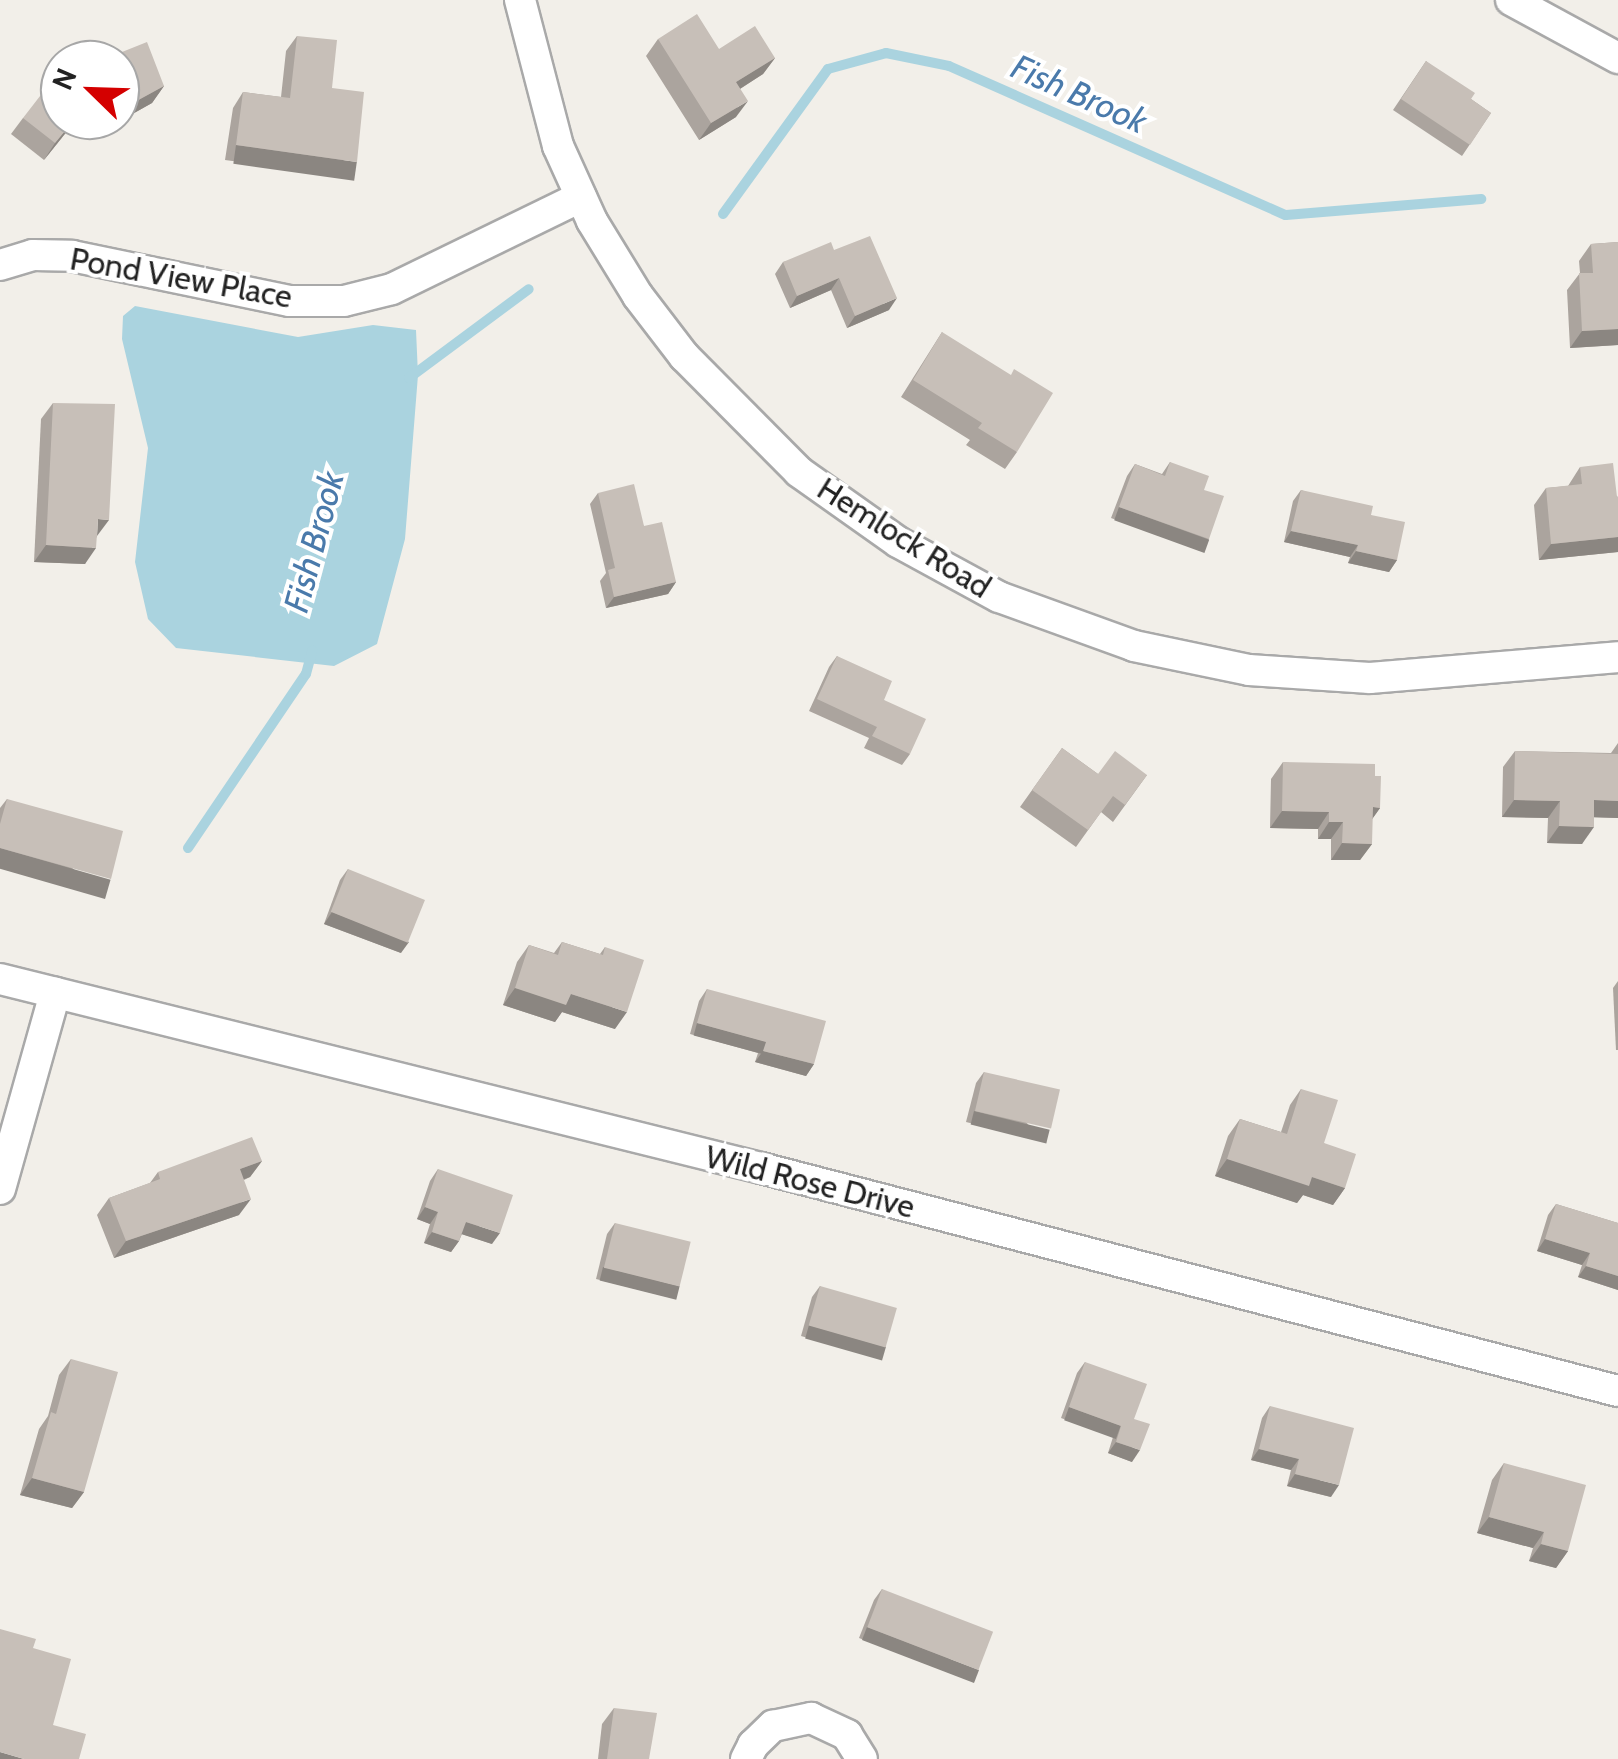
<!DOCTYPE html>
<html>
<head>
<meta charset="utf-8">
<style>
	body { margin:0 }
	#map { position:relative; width:1618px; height:1759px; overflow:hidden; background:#f2efe9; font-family:Cabin,sans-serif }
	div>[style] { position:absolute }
	.water>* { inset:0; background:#aad3df }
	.stream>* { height:10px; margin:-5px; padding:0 5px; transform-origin:5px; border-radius:5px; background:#aad3df }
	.roads { filter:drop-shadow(2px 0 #a9a9a9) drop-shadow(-2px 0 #a9a9a9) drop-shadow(0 2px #a9a9a9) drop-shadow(0 -2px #a9a9a9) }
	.street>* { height:30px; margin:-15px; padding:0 15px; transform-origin:15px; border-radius:15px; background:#fff }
	.wall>* { inset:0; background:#aba49e }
	.shaded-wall>* { inset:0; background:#8b8681; transform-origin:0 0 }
	.building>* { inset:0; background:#c7bfb8; transform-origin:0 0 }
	span { translate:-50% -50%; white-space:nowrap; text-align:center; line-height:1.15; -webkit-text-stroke:8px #fff; paint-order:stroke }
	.street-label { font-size:32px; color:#222 }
	.water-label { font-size:35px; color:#4a7aab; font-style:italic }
	.north { position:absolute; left:40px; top:40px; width:100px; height:100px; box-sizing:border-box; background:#fff; border:2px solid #a7a7a7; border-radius:50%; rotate:293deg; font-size:28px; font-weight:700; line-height:40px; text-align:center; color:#222 }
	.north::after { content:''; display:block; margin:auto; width:35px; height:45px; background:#d40000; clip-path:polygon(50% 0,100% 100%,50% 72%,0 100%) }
</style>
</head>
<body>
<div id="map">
	<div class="water">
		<i style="clip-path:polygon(135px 306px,298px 337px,373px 325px,416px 330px,418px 375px,405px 539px,377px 644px,334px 666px,176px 648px,148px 619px,135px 562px,148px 448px,122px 339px,123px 316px)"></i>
	</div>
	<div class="stream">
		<i style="left:723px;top:214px;width:179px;rotate:-54.1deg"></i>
		<i style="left:828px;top:69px;width:60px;rotate:-15.4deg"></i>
		<i style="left:886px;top:53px;width:64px;rotate:11.7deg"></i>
		<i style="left:949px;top:66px;width:368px;rotate:23.9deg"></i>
		<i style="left:1286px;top:215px;width:196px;rotate:-4.7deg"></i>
		<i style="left:409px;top:378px;width:149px;rotate:-36.6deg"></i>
		<i style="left:188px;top:848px;width:210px;rotate:-55.9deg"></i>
		<i style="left:306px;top:674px;width:24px;rotate:-75deg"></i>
	</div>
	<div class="roads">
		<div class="street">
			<i style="left:520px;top:0;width:151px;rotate:75.4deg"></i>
			<i style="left:558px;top:146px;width:82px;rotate:65.6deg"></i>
			<i style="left:592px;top:221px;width:88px;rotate:58.5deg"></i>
			<i style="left:638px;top:296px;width:76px;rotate:52.5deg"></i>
			<i style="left:684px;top:356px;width:163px;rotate:45.2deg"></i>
			<i style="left:799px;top:472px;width:121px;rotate:35.3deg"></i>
			<i style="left:898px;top:542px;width:115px;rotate:28.6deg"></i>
			<i style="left:999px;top:597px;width:144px;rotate:19.9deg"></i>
			<i style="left:1134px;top:646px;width:117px;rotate:11.8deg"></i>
			<i style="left:1249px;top:670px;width:121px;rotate:3.8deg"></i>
			<i style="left:1370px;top:678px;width:249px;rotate:-4.8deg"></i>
			<i style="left:1511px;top:0;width:122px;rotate:28.5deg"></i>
			<i style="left:0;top:265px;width:34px;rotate:-17deg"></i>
			<i style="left:33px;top:255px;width:39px;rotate:1deg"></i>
			<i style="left:72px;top:256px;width:222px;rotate:11.7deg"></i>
			<i style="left:289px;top:301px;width:55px"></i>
			<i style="left:344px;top:301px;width:49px;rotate:-14deg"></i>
			<i style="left:392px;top:289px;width:210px;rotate:-26deg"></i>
			<i style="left:0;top:979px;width:784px;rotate:13.95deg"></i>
			<i style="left:761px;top:1168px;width:886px;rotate:14.59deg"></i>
			<i style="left:0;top:1189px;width:204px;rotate:-74.3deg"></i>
			<i style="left:746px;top:1759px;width:16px;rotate:-63deg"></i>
			<i style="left:753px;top:1745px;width:28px;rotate:-44deg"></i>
			<i style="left:773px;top:1726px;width:39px;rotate:-12deg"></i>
			<i style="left:811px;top:1718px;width:40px;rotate:25deg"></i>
			<i style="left:847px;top:1735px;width:28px;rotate:58deg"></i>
		</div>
	</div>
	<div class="wall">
		<i style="clip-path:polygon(297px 36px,332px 88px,346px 177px,225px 160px,233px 108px,243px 92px,281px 97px,286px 51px)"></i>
		<i style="clip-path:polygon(658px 39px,719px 49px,775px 58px,763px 74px,740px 89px,736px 117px,699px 140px,646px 56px)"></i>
		<i style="clip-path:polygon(120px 60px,164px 86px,152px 103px,111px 126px,109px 121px,89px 129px,85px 120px,120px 120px)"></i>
		<i style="clip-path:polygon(1426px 61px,1471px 99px,1491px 113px,1462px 156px,1393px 110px)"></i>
		<i style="clip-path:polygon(23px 118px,76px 120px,44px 160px,11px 134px)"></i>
		<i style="clip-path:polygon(1618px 242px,1618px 345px,1570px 348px,1567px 290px,1580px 273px,1579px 261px,1591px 244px)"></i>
		<i style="clip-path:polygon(834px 250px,889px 310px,847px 328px,831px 290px,790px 308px,775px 274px,783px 262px)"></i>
		<i style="clip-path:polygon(942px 332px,1017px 452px,1005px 469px,966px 445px,970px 440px,901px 397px)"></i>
		<i style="clip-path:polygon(53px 403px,97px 536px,85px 564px,34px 562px,41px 419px)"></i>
		<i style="clip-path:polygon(1170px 462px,1204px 490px,1209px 539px,1201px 551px,1111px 518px,1127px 476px,1135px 464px,1162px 474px)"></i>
		<i style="clip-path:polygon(1580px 467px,1618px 497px,1618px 552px,1539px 560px,1534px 505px,1546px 488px,1568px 486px)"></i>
		<i style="clip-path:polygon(1301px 490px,1371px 515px,1397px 560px,1389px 572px,1348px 563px,1350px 557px,1284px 542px,1293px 501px)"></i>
		<i style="clip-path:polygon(598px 493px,644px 526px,676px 582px,668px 594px,606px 608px,600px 581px,606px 573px,590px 504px)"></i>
		<i style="clip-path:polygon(837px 656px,884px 700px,910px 754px,902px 765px,864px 748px,869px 738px,809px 711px,829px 667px)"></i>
		<i style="clip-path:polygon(1618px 743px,1618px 818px,1594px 817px,1582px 844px,1547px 843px,1548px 818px,1502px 817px,1503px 767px,1515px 751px,1611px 753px)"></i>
		<i style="clip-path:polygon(1062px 748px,1098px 774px,1147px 775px,1113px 822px,1101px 812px,1076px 847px,1020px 807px)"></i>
		<i style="clip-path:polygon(1283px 762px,1375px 776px,1380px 808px,1372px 819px,1372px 844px,1360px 860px,1331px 860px,1331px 839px,1318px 839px,1318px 829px,1270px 828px,1271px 779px)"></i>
		<i style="clip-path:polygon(7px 799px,99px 896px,0 868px,0 808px)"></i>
		<i style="clip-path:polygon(348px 869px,401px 953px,324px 924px,340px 880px)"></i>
		<i style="clip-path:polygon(562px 942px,600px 954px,605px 947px,615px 1029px,562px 1012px,555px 1022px,503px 1005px,517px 962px,529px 945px,554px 953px)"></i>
		<i style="clip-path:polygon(1618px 981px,1618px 1050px,1616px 1050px,1613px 988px)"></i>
		<i style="clip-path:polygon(707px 989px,814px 1064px,806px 1076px,755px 1062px,758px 1053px,690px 1034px,699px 1001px)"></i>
		<i style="clip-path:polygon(984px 1072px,1042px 1141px,966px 1122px,976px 1083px)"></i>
		<i style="clip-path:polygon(1301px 1089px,1324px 1143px,1345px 1188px,1333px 1205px,1303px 1195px,1297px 1203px,1215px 1176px,1228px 1136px,1240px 1119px,1281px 1132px,1290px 1105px)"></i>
		<i style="clip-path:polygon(262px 1161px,250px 1177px,244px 1180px,239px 1215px,114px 1258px,97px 1215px,109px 1198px,150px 1183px,158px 1172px)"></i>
		<i style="clip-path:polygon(438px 1169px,492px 1244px,462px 1234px,459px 1241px,451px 1252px,424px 1243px,430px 1224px,417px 1219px,430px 1181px)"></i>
		<i style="clip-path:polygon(1556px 1204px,1618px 1223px,1618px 1290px,1578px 1277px,1582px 1265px,1537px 1251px,1548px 1215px)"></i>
		<i style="clip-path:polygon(615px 1223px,672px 1298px,596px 1279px,607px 1234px)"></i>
		<i style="clip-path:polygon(820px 1286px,886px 1347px,878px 1358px,801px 1336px,812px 1297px)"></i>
		<i style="clip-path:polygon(71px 1359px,84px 1492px,72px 1508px,20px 1495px,39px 1429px,48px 1416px,59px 1375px)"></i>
		<i style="clip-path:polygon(1085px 1362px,1134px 1419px,1132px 1462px,1108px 1453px,1113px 1437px,1061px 1418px,1077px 1373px)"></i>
		<i style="clip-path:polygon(1270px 1406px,1331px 1497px,1287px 1486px,1291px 1470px,1251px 1460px,1262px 1418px)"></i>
		<i style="clip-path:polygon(1504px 1463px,1568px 1551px,1556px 1568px,1529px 1561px,1533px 1548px,1477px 1533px,1492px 1480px)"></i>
		<i style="clip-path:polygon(882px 1589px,971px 1681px,859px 1638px,874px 1600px)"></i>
		<i style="clip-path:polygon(614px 1708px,649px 1759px,598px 1759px,602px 1724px)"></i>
	</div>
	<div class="shaded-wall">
		<i style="clip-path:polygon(775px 58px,763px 74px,724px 99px,736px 82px)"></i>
		<i style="clip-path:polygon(164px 86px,152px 103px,111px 126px,115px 120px,120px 120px,120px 112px,122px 109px)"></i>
		<i style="clip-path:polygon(748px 101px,736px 117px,699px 140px,711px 123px)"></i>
		<i style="clip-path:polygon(74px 120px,76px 120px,44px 160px,55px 143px)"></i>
		<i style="clip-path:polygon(95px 120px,109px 120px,89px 129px)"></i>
		<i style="left:236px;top:145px;width:122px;height:19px;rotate:8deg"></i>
		<i style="clip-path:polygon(839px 278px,831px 290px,790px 308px,797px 296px)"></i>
		<i style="clip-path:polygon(897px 298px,889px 310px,847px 328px,855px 316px)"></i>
		<i style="clip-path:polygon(1618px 329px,1618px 345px,1570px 348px,1582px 331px)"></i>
		<i style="left:1119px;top:507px;width:96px;height:14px;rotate:20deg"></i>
		<i style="clip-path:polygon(98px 519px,109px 520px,97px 536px)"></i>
		<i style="clip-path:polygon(1291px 531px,1358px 545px,1350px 557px,1284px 542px)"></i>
		<i style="clip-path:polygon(1618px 537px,1618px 552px,1539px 560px,1551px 544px)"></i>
		<i style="clip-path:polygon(46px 545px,96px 548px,85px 564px,34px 562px)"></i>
		<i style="clip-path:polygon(1356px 551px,1397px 560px,1389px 572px,1348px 563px)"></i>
		<i style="clip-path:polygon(676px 582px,668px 594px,606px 608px,614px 597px)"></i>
		<i style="clip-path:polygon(1514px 800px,1560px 801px,1548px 818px,1502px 817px)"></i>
		<i style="clip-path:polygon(1594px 800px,1618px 801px,1618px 818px,1583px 817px)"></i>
		<i style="clip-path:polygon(1373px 807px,1380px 808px,1368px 825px)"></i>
		<i style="clip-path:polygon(1282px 811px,1329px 812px,1318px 829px,1270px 828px)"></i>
		<i style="clip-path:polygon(1329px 822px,1343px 822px,1331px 839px,1318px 839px)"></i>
		<i style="clip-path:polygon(1559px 826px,1594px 827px,1582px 844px,1547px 843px)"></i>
		<i style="clip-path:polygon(1342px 843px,1372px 844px,1360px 860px,1331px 860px)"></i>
		<i style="left:0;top:848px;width:115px;height:20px;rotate:16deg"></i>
		<i style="clip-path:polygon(332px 912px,409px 942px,401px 953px,324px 924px)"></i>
		<i style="clip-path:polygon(515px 988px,571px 994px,627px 1012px,615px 1029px,562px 1012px,555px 1022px,503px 1005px)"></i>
		<i style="left:697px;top:1023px;width:72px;height:13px;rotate:15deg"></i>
		<i style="clip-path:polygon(763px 1051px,814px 1064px,806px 1076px,755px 1062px)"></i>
		<i style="left:974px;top:1111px;width:78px;height:14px;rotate:14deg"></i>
		<i style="clip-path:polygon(1227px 1159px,1312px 1177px,1345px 1188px,1333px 1205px,1303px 1195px,1297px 1203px,1215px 1176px)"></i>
		<i style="clip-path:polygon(262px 1161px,250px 1177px,228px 1185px,240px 1169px)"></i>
		<i style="clip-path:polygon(251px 1199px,239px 1215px,114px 1258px,126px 1241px)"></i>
		<i style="clip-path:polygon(425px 1207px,438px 1212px,430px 1224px,417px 1219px)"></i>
		<i style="clip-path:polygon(466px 1222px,500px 1233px,492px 1244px,458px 1233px)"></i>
		<i style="clip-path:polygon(432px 1232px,459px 1241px,451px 1252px,424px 1243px)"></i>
		<i style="clip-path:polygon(1545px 1239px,1590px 1253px,1582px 1265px,1537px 1251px)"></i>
		<i style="clip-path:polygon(1586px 1266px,1618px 1276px,1618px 1290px,1578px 1277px)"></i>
		<i style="left:603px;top:1267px;width:79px;height:14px;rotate:14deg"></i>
		<i style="left:809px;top:1325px;width:80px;height:14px;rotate:16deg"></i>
		<i style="left:1069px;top:1407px;width:55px;height:14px;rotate:20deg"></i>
		<i style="clip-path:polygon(1116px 1442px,1140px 1450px,1132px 1462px,1108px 1453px)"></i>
		<i style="clip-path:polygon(1259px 1449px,1299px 1459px,1291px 1470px,1251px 1460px)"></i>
		<i style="clip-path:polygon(1295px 1474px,1339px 1485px,1331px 1497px,1287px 1486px)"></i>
		<i style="clip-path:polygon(32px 1478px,84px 1492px,72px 1508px,20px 1495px)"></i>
		<i style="clip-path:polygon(1489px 1517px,1544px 1532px,1533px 1548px,1477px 1533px)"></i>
		<i style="clip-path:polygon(1541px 1544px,1568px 1551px,1556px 1568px,1529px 1561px)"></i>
		<i style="left:867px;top:1627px;width:120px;height:14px;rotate:21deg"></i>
		<i style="clip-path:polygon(0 1752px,24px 1759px,0 1759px)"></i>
	</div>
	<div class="building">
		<i style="clip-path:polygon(697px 14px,719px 49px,755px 26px,775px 58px,736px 82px,748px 101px,711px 123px,658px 39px)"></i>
		<i style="clip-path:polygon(297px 36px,337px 40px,332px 88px,364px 92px,357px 162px,236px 145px,243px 92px,290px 98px)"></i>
		<i style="clip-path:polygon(147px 42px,164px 86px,122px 109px,120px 104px,120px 60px,102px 60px)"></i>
		<i style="clip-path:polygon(1426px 61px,1475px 93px,1471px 99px,1491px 113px,1470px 145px,1401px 99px)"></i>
		<i style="clip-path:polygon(47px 87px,55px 91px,60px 89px,60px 120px,74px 120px,55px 143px,23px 118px)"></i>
		<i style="clip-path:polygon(870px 236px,897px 298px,855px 316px,839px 278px,797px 296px,783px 262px,831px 242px,834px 250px)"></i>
		<i style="clip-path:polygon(1618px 242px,1618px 329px,1582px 331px,1579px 273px,1593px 273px,1591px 244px)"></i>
		<i style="clip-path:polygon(942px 332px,1011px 375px,1014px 369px,1053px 393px,1017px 452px,978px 428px,982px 423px,913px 380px)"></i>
		<i style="clip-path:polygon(53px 403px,115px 404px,109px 520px,98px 519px,96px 548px,46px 545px)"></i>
		<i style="clip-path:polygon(1170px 462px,1209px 476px,1204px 490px,1224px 496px,1209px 539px,1119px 507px,1135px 464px,1165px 476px)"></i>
		<i style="clip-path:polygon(1613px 463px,1617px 497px,1618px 497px,1618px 537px,1551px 544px,1546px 488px,1582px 484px,1580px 467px)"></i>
		<i style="clip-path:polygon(634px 484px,644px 526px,662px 522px,676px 582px,614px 597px,608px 570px,615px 568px,598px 493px)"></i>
		<i style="clip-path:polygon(1301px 490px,1373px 506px,1371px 515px,1405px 522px,1397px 560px,1356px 551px,1358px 545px,1291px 531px)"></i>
		<i style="clip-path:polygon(837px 656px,892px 681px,884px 700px,926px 719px,910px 754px,872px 736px,877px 727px,817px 699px)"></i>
		<i style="clip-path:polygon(1062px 748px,1098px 774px,1115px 751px,1147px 775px,1125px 805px,1113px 796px,1088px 830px,1032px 790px)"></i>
		<i style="clip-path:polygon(1515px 751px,1618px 754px,1618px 801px,1594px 800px,1594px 827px,1559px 826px,1560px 801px,1514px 800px)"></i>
		<i style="clip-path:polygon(1283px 762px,1375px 764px,1375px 776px,1381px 776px,1380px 808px,1373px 807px,1372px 844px,1342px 843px,1343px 822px,1329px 822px,1329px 812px,1282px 811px)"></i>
		<i style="clip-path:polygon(7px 799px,123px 831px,111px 879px,0 848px,0 824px)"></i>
		<i style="left:348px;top:869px;width:83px;height:46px;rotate:22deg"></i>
		<i style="clip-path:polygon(562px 942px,603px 955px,605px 947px,644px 960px,627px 1012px,571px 994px,566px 1005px,515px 988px,529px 945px,558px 955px)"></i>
		<i style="clip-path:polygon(707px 989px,826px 1021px,814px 1064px,763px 1051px,766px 1042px,697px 1023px)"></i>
		<i style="left:984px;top:1072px;width:78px;height:40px;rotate:13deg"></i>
		<i style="clip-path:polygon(1301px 1089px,1338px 1100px,1324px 1143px,1356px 1154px,1345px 1188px,1312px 1177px,1309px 1186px,1227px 1159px,1240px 1119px,1287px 1134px)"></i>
		<i style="clip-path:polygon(252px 1137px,262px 1161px,240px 1169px,251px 1199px,126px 1241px,109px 1198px,160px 1179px,158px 1172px)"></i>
		<i style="clip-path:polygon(438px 1169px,513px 1195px,500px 1233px,466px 1222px,459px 1241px,432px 1232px,438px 1212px,425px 1207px)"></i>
		<i style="clip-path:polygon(1556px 1204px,1618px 1223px,1618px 1276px,1586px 1266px,1590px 1253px,1545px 1239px)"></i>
		<i style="left:615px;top:1223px;width:78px;height:46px;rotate:14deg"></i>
		<i style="left:820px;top:1286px;width:80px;height:41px;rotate:16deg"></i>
		<i style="clip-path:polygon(71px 1359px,118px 1372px,84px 1492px,32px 1478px,51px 1412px,56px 1414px)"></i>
		<i style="clip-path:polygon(1085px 1362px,1147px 1384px,1134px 1419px,1150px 1424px,1140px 1450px,1116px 1442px,1121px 1426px,1069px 1407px)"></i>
		<i style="clip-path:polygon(1270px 1406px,1354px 1428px,1339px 1485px,1295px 1474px,1299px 1459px,1259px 1449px)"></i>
		<i style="clip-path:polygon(1504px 1463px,1586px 1485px,1568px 1551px,1541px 1544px,1544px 1532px,1489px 1517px)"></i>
		<i style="left:882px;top:1589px;width:119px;height:41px;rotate:21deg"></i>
		<i style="clip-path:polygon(0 1629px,36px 1639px,33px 1648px,71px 1659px,53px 1725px,86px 1734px,79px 1759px,24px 1759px,0 1752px)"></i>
		<i style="clip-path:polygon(614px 1708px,657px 1713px,649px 1759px,607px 1759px)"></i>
	</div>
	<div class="street-label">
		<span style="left:181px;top:278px;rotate:10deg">Pond View Place</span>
		<span style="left:904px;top:538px;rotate:32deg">Hemlock Road</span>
		<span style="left:810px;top:1182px;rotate:14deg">Wild Rose Drive</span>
	</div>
	<div class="water-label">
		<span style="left:1079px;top:94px;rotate:24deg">Fish Brook</span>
		<span style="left:314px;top:542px;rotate:-75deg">Fish Brook</span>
	</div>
	<div class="north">N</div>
</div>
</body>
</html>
